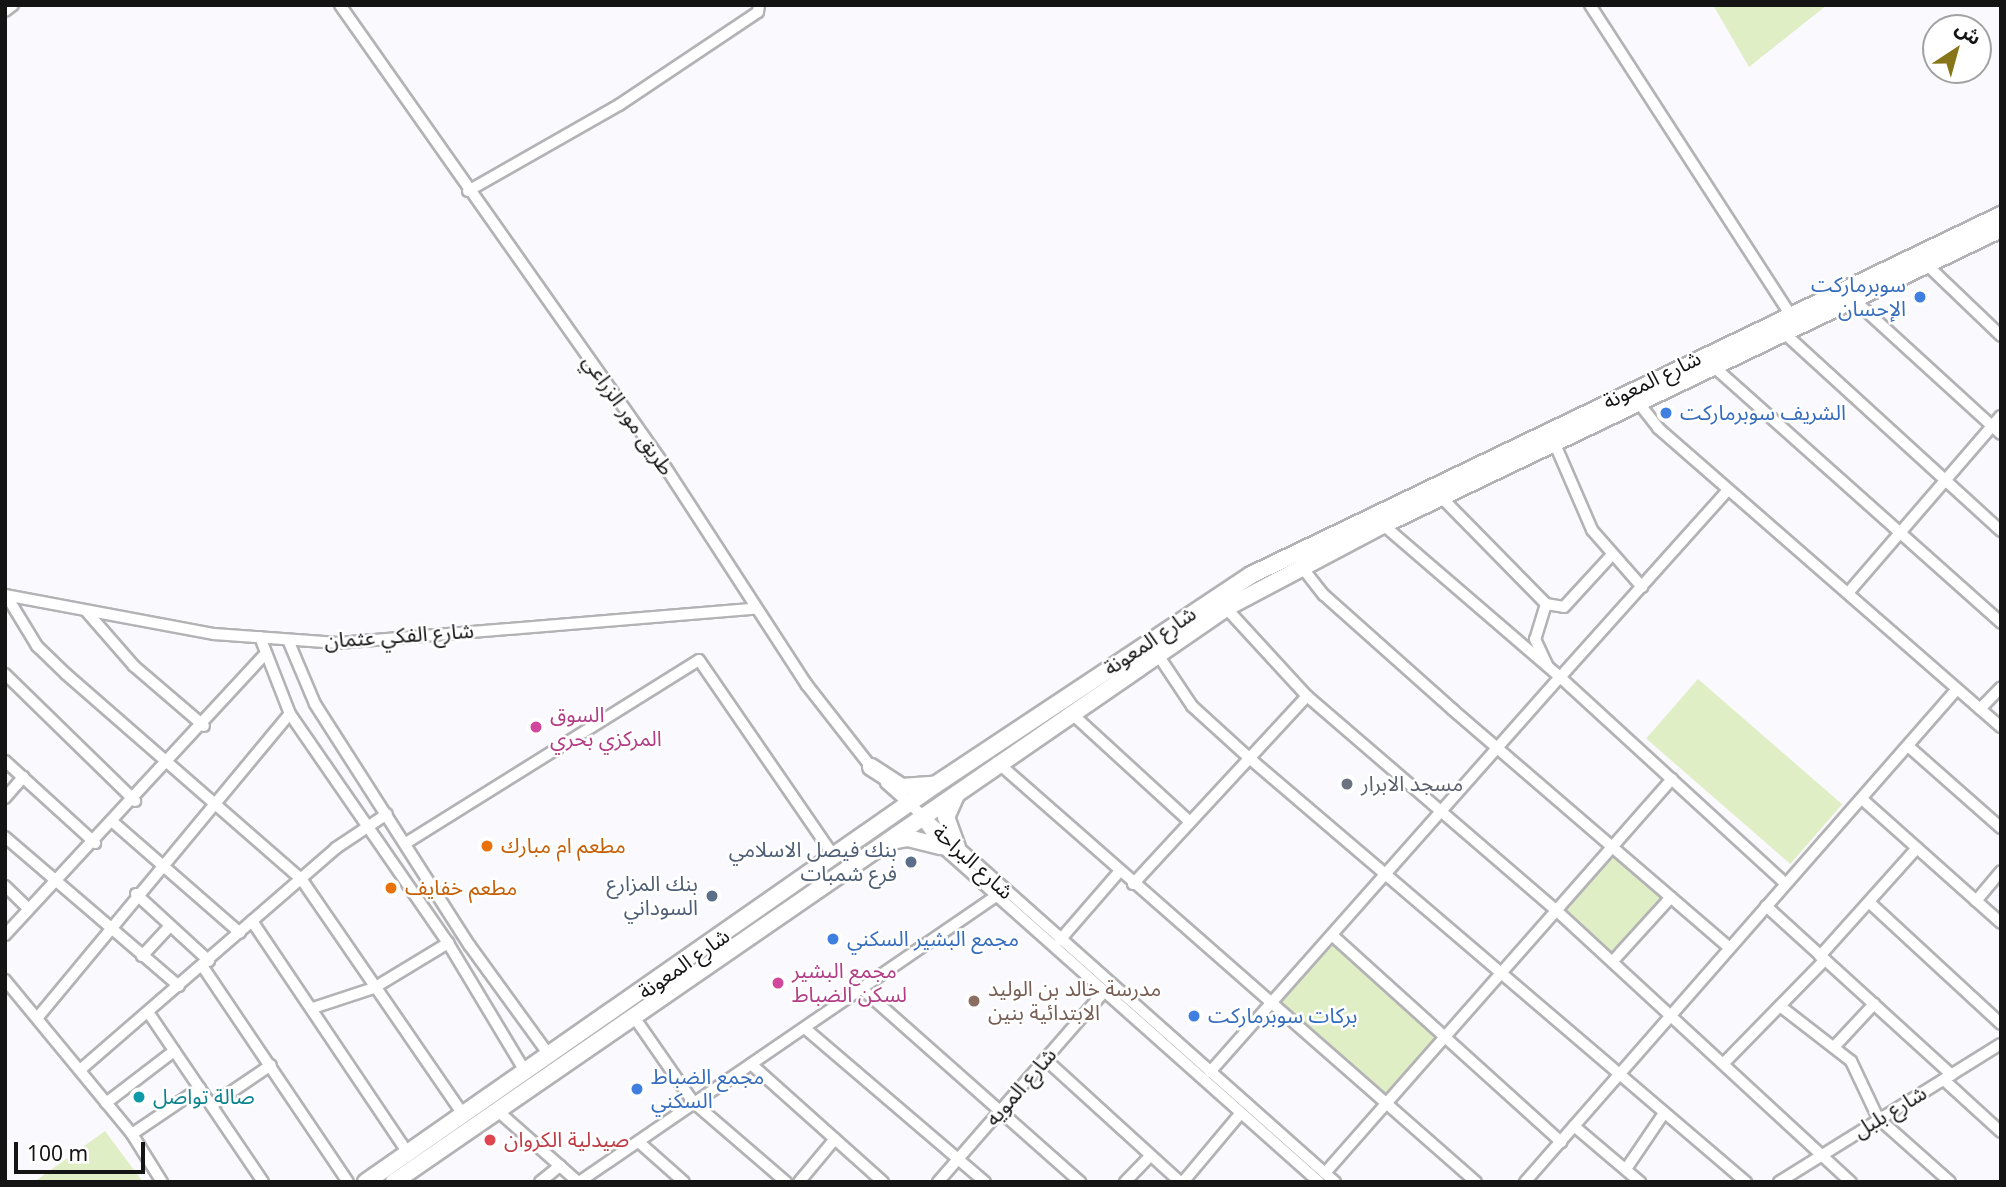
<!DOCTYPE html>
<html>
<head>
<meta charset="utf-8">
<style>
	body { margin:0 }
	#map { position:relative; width:2006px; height:1187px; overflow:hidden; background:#faf9fd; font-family:Georgia,"Noto Sans Arabic",serif }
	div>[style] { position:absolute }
	.green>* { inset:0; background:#e0eec5; transform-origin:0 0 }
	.roads { filter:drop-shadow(2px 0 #b3b3b6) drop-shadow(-2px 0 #b3b3b6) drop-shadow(0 2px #b3b3b6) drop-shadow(0 -2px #b3b3b6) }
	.minor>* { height:10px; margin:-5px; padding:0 5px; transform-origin:5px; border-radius:5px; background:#fff }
	.highway>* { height:16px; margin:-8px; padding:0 8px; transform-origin:8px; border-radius:8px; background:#fff }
	.dots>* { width:19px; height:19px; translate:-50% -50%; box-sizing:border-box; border:4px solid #fff; border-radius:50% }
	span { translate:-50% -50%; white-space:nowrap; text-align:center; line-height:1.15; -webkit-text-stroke:5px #fff; paint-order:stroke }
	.shop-label { font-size:21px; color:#366cbe }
	.right { translate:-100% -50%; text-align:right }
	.left { translate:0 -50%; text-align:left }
	.street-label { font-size:21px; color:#141415 }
	.hotel-label { font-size:21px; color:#b23c85 }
	.worship-label { font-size:21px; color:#5b616d }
	.food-label { font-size:21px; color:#c56008 }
	.service-label { font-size:21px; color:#4e5e75 }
	.education-label { font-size:21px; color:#785e54 }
	.culture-label { font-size:21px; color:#0d838f }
	.health-label { font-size:21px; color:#be3a42 }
	.frame { position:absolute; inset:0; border:7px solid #141415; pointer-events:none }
	.north { position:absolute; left:1922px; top:14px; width:70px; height:70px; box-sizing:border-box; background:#fff; border:2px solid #a1a1a1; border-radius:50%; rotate:36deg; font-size:19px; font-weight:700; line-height:28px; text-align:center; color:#141415 }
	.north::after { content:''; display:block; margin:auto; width:24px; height:32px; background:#877518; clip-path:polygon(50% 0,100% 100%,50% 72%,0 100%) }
	.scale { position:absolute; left:14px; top:1142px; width:131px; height:32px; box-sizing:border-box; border:4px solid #141415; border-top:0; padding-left:9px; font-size:21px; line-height:24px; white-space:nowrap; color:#141415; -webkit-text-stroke:5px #fff; paint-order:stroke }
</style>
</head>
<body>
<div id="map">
	<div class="green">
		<i style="clip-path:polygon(1713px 5px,1827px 5px,1749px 67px)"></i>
		<i style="left:1698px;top:679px;width:191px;height:79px;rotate:41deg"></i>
		<i style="left:1616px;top:853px;width:67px;height:76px;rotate:43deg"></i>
		<i style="left:1331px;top:944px;width:140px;height:76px;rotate:42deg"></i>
		<i style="clip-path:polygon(105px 1131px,143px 1182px,34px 1182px)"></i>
	</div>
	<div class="roads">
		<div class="minor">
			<i style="left:340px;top:5px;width:559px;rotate:54.83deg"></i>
			<i style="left:662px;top:462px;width:266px;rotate:57deg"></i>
			<i style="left:807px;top:685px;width:110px;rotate:52deg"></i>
			<i style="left:1590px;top:5px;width:367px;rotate:57.1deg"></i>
			<i style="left:5px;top:11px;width:10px;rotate:-37deg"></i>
			<i style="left:468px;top:191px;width:174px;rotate:-29.7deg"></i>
			<i style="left:619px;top:105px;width:167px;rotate:-33.8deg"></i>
			<i style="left:758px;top:12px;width:7px;rotate:-82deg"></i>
			<i style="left:1926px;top:264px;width:104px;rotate:43.8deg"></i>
			<i style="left:1853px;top:299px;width:200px;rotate:42.4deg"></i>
			<i style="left:1783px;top:332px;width:295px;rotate:42.4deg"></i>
			<i style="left:1713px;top:366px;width:386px;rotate:41.7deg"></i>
			<i style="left:1638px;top:402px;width:33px;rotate:52deg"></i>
			<i style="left:1658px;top:428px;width:455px;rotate:41.1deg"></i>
			<i style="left:1554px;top:442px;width:96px;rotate:66.6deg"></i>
			<i style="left:1592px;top:530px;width:76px;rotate:48.7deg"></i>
			<i style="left:1728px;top:490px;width:251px;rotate:131.9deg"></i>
			<i style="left:1560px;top:677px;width:306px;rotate:42.5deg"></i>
			<i style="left:1441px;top:497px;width:150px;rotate:45.5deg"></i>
			<i style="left:1546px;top:604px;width:37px;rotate:107deg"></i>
			<i style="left:1535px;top:639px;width:29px;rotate:65deg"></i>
			<i style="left:1301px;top:566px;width:37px;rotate:52deg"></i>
			<i style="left:1324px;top:595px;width:173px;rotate:41.7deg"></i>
			<i style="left:1453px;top:710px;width:364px;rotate:40.7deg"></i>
			<i style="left:1848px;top:593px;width:234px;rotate:-49.2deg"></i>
			<i style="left:5px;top:595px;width:213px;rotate:10.6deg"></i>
			<i style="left:214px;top:634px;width:124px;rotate:4.2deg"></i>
			<i style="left:338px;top:643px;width:417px;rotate:-4.7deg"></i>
			<i style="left:6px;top:595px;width:60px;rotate:58.7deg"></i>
			<i style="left:37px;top:646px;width:40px;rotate:44deg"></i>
			<i style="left:66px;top:674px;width:313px;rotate:41.1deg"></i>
			<i style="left:302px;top:880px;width:286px;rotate:55.5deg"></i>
			<i style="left:1546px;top:604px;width:18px;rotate:9deg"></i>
			<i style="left:1564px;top:607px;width:68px;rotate:-47.4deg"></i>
			<i style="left:1226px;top:608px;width:120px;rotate:47.4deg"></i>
			<i style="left:1307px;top:696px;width:330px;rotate:40.7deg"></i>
			<i style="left:1557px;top:911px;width:400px;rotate:42.7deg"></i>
			<i style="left:87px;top:612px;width:72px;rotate:49deg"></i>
			<i style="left:134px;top:666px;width:92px;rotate:40.6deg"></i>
			<i style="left:260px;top:637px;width:83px;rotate:68.7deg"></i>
			<i style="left:290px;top:714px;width:278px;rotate:55.4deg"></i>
			<i style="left:448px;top:943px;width:152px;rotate:59deg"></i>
			<i style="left:288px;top:640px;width:69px;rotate:67.1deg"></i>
			<i style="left:315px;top:704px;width:287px;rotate:57.4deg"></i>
			<i style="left:470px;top:946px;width:136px;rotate:54deg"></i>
			<i style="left:1156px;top:652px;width:65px;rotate:56.3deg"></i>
			<i style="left:1192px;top:706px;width:76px;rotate:42.3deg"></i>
			<i style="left:1248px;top:757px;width:655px;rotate:40.48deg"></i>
			<i style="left:5px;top:674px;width:182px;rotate:44.3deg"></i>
			<i style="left:1980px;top:709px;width:30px;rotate:-46deg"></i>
			<i style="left:1070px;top:712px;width:163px;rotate:42.5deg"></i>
			<i style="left:1908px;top:746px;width:124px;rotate:41.4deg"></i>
			<i style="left:5px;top:761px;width:122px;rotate:42.3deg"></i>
			<i style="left:997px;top:762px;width:637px;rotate:41.25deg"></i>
			<i style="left:886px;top:783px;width:601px;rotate:41.63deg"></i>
			<i style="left:5px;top:798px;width:28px;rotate:-49deg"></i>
			<i style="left:1862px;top:799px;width:186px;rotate:41.7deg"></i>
			<i style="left:921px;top:818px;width:34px;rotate:54deg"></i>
			<i style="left:941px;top:846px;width:506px;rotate:41.63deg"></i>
			<i style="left:114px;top:823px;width:167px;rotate:41.1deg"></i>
			<i style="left:5px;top:837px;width:229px;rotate:40.6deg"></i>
			<i style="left:406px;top:843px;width:345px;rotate:-32deg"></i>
			<i style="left:699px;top:660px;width:240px;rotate:55.5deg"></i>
			<i style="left:1133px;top:884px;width:256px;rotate:-47.2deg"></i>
			<i style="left:5px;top:886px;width:32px;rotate:44deg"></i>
			<i style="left:136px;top:894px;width:99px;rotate:42.5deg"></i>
			<i style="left:1976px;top:901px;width:39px;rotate:-50deg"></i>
			<i style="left:1870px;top:903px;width:178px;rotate:42.7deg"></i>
			<i style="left:1766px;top:906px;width:251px;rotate:42.3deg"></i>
			<i style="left:252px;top:921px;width:280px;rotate:56.1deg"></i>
			<i style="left:5px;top:935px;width:380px;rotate:-47.2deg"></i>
			<i style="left:1332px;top:935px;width:309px;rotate:42.1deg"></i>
			<i style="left:1060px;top:940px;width:90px;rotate:-49.1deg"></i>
			<i style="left:142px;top:956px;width:41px;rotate:-47deg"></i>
			<i style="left:1820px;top:956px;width:145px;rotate:-48.1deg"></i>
			<i style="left:1613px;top:961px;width:86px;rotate:-47.8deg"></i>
			<i style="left:203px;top:967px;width:259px;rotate:56deg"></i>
			<i style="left:5px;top:980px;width:200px;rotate:50.5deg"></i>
			<i style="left:132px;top:1134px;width:57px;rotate:58deg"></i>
			<i style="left:861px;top:988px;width:293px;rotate:41.5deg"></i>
			<i style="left:1780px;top:1006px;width:90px;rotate:37.8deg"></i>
			<i style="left:1851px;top:1061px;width:63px;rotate:64.7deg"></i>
			<i style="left:1878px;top:1118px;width:96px;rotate:41.6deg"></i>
			<i style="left:313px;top:1008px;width:64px;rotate:-18.2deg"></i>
			<i style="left:374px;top:988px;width:87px;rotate:-31.3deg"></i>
			<i style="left:148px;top:1012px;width:205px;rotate:55.9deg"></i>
			<i style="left:38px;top:1017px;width:394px;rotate:-50.3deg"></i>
			<i style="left:634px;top:1017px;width:103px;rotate:55.2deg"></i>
			<i style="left:693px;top:1102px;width:123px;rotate:40.7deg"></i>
			<i style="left:807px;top:1030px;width:234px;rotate:40.5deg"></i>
			<i style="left:1834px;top:1047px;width:59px;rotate:-47.1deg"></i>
			<i style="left:1045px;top:1059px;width:183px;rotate:42.3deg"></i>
			<i style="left:1724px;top:1063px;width:144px;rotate:-45.6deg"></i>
			<i style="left:751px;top:1064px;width:177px;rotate:41.8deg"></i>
			<i style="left:80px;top:1070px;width:339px;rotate:-40.9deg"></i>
			<i style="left:336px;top:848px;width:61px;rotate:-33.7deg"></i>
			<i style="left:1210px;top:1072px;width:528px;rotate:-48.46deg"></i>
			<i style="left:1560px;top:677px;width:233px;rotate:-139.3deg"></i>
			<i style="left:1944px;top:1080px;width:77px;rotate:42.4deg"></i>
			<i style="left:106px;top:1103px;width:86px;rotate:-37.4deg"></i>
			<i style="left:212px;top:1105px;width:71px;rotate:-34.1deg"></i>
			<i style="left:499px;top:1112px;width:106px;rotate:41.5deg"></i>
			<i style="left:1574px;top:1126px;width:87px;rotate:40.3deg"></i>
			<i style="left:132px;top:1134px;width:82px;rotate:-34.1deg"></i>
			<i style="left:641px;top:1144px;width:57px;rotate:41.5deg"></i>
			<i style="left:1626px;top:1169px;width:68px;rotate:-55.8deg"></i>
			<i style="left:1325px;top:1173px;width:525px;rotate:-48.63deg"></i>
			<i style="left:540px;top:1182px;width:26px;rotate:-39deg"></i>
			<i style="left:579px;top:1182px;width:506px;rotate:-34.44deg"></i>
			<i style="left:799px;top:1182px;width:56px;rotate:-50.1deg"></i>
			<i style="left:938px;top:1182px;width:252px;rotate:-48.9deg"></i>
			<i style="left:1125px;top:1182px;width:36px;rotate:-46deg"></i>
			<i style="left:1183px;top:1182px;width:90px;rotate:-50deg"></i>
			<i style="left:1525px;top:1182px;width:655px;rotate:-48.77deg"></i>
			<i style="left:1779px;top:1182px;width:261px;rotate:-31.9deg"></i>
		</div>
		<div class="highway">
			<i style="left:871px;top:767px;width:37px;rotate:33deg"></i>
			<i style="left:902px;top:787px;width:31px;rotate:-4deg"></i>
			<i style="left:956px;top:795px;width:24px;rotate:114deg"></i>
			<i style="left:946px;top:817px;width:32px;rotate:70deg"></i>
			<i style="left:892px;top:841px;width:16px;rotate:-11deg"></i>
			<i style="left:908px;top:838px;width:34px;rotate:14deg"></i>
			<i style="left:366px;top:1182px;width:694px;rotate:-34.9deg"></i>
			<i style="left:935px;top:785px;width:379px;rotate:-33.6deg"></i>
			<i style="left:1251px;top:575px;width:832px;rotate:-25.64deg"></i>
			<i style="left:394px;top:1182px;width:1011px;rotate:-34.6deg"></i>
			<i style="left:1226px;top:608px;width:178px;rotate:-27.9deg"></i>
			<i style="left:1383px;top:525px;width:685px;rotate:-25.59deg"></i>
		</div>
	</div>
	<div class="dots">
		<i style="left:1920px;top:297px;background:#3f7fe0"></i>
		<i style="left:1666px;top:413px;background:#3f7fe0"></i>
		<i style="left:536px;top:727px;background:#d1479c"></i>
		<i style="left:1347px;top:784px;background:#6b7280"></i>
		<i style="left:487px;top:846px;background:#e8710a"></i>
		<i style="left:911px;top:862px;background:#5c6f8a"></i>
		<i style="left:391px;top:888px;background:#e8710a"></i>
		<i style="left:712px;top:896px;background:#5c6f8a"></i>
		<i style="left:833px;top:939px;background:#3f7fe0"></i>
		<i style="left:778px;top:983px;background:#d1479c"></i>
		<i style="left:974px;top:1001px;background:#8d6e63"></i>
		<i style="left:1194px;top:1016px;background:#3f7fe0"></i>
		<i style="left:637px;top:1089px;background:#3f7fe0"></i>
		<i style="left:139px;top:1097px;background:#0f9aa8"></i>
		<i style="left:490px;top:1140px;background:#e0444e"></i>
	</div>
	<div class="shop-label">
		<span class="right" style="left:1906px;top:297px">سوبرماركت<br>الإحسان</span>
		<span class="left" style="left:1680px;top:413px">الشريف سوبرماركت</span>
		<span class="left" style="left:847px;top:939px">مجمع البشير السكني</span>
		<span class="left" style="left:1208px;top:1016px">بركات سوبرماركت</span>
		<span class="left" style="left:651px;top:1089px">مجمع الضباط<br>السكني</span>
	</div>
	<div class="street-label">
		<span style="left:1652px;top:380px;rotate:-26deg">شارع المعونة</span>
		<span style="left:628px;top:415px;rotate:55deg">طريق مور الزراعي</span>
		<span style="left:399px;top:636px;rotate:-4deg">شارع الفكي عثمان</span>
		<span style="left:1150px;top:641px;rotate:-34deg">شارع المعونة</span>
		<span style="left:973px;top:862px;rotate:42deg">شارع البراحة</span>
		<span style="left:684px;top:964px;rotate:-35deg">شارع المعونة</span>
		<span style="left:1021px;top:1087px;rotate:-49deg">شارع المويه</span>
		<span style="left:1890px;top:1112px;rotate:-31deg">شارع بلبل</span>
	</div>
	<div class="hotel-label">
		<span class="left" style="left:550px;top:727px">السوق<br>المركزي بحري</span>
		<span class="left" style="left:792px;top:983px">مجمع البشير<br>لسكن الضباط</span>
	</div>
	<div class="worship-label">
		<span class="left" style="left:1361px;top:784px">مسجد الابرار</span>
	</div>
	<div class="food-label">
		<span class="left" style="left:501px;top:846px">مطعم ام مبارك</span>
		<span class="left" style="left:405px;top:888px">مطعم خفايف</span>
	</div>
	<div class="service-label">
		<span class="right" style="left:897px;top:862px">بنك فيصل الاسلامي<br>فرع شمبات</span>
		<span class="right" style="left:698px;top:896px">بنك المزارع<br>السوداني</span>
	</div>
	<div class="education-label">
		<span class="left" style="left:988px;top:1001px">مدرسة خالد بن الوليد<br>الابتدائية بنين</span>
	</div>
	<div class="culture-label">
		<span class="left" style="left:153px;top:1097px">صالة تواصل</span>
	</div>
	<div class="health-label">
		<span class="left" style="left:504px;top:1140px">صيدلية الكروان</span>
	</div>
	<div class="frame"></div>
	<div class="north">ش</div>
	<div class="scale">100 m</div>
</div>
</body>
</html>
